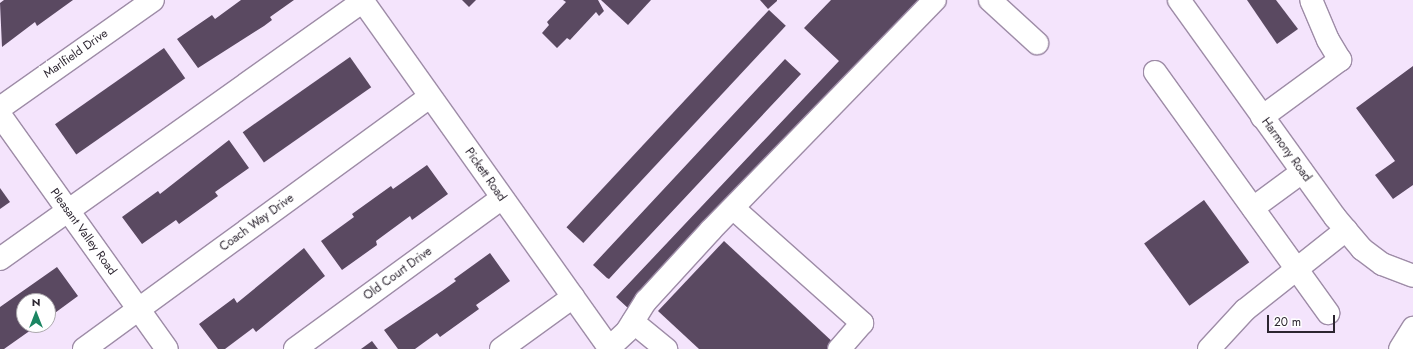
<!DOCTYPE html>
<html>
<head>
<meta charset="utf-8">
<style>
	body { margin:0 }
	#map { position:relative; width:1413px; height:349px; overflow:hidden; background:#f4e4fc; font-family:Jost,sans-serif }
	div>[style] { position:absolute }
	.building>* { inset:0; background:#5a4961; transform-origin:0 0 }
	.roads { filter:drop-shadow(1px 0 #9e8ca7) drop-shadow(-1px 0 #9e8ca7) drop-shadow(0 1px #9e8ca7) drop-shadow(0 -1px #9e8ca7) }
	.minor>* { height:22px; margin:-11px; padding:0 11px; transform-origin:11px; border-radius:11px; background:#fff }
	span { translate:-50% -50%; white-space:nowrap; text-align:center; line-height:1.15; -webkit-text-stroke:4px #fff; paint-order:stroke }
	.street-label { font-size:12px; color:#2c2530 }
	.north { position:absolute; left:16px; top:293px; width:40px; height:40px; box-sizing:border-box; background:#fff; border:1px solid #aba8ac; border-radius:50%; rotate:0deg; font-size:11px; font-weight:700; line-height:16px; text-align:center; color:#2c2530 }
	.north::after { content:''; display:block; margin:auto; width:14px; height:18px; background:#1b8562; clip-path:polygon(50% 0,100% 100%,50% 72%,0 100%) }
	.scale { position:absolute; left:1267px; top:315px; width:68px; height:18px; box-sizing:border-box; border:2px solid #2c2530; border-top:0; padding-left:5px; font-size:12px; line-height:14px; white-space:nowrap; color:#2c2530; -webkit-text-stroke:3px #fff; paint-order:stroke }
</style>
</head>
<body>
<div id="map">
	<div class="building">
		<i style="clip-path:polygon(4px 0,73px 0,37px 26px,35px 22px,2px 47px,0 3px)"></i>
		<i style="clip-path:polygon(241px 0,294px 0,270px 17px,272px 20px,264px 26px,198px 68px,177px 39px,212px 15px,215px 19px)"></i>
		<i style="clip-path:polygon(462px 0,476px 0,469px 7px)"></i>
		<i style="clip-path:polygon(563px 0,598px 0,604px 11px,599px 16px,596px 12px,570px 40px,567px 38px,557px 48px,542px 33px,549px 25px,547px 22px,566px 2px)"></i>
		<i style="clip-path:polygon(601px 0,651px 0,628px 25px)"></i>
		<i style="clip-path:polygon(760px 0,777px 0,777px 1px,768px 9px)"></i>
		<i style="clip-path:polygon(831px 0,918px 0,629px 309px,616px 297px,839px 61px,804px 28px)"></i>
		<i style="clip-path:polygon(1247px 0,1276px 0,1298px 29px,1277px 44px)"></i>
		<i style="left:769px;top:10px;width:23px;height:297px;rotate:43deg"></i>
		<i style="left:164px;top:48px;width:37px;height:133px;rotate:55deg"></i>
		<i style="left:350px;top:57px;width:37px;height:131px;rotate:55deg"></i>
		<i style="clip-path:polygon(785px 59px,801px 74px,620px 267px,609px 279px,607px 278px,593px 265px)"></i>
		<i style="clip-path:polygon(1413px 66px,1413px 185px,1393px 199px,1375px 175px,1395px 161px,1356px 108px)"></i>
		<i style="clip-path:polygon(229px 140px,249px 168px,215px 192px,218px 196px,179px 224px,176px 220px,142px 244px,122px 217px,158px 191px,160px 194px)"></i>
		<i style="clip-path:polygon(427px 165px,448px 194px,412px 220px,410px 216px,376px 241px,377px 245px,342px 270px,321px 241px,354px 217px,352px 214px,391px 186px,393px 189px)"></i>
		<i style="clip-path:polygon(0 188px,10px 202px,0 209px)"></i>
		<i style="left:1204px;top:200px;width:77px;height:74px;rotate:54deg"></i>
		<i style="clip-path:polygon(724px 241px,836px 345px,832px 349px,699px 349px,658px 311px)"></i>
		<i style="clip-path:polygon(304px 248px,325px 276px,256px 332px,253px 328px,225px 349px,218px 349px,199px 324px,234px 298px,237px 303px)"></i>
		<i style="clip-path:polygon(490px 253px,510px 281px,476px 305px,479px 309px,440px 337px,437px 333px,415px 349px,398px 349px,384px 330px,442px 291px,456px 281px,454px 279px)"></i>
		<i style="clip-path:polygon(57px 267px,78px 296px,48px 318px,48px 301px,24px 301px,24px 325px,38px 325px,4px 349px,0 349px,0 307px)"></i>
		<i style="clip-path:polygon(372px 341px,378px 349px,361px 349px)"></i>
	</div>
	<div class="roads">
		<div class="minor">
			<i style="left:362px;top:0;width:428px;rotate:54.6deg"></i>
			<i style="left:990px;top:0;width:64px;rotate:42.5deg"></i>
			<i style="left:1179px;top:0;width:267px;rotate:54.3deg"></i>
			<i style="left:1335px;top:217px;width:42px;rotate:49.8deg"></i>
			<i style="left:1362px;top:249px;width:25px;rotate:37deg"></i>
			<i style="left:1382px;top:264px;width:33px;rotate:21deg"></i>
			<i style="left:1155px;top:72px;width:297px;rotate:54.3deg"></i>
			<i style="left:0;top:108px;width:187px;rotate:-35.2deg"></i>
			<i style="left:0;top:115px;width:287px;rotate:54.5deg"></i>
			<i style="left:1262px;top:117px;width:97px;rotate:-36.2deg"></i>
			<i style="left:1340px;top:60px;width:23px;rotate:-121deg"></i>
			<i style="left:1328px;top:40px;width:43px;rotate:-113deg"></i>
			<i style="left:733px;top:208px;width:173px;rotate:41.7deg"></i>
			<i style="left:862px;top:323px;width:35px;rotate:131deg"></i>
			<i style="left:1253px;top:208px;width:61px;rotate:-36.3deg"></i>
			<i style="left:0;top:259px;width:445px;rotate:-35.4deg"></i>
			<i style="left:633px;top:322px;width:43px;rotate:39.3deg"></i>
			<i style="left:609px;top:348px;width:25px;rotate:-43deg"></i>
			<i style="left:627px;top:331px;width:36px;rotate:-58deg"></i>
			<i style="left:646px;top:301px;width:96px;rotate:-47.5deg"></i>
			<i style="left:711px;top:230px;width:321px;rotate:-45.8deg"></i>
			<i style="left:84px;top:349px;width:427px;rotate:-36.1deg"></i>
			<i style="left:295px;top:349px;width:255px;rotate:-36.1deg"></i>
			<i style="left:501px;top:349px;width:89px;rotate:-35.8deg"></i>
			<i style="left:1209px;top:349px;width:53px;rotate:-47.3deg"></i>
			<i style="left:1245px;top:310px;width:129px;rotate:-38.4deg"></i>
			<i style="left:1400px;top:349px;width:25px;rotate:-58deg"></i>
		</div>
	</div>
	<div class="street-label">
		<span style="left:76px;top:54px;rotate:-35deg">Marlfield Drive</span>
		<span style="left:1286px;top:150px;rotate:54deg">Harmony Road</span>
		<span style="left:485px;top:175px;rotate:55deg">Pickett Road</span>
		<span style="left:257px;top:223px;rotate:-36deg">Coach Way Drive</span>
		<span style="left:83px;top:232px;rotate:54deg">Pleasant Valley Road</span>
		<span style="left:398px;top:274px;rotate:-36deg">Old Court Drive</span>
	</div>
	<div class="north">N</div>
	<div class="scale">20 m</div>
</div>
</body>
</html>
